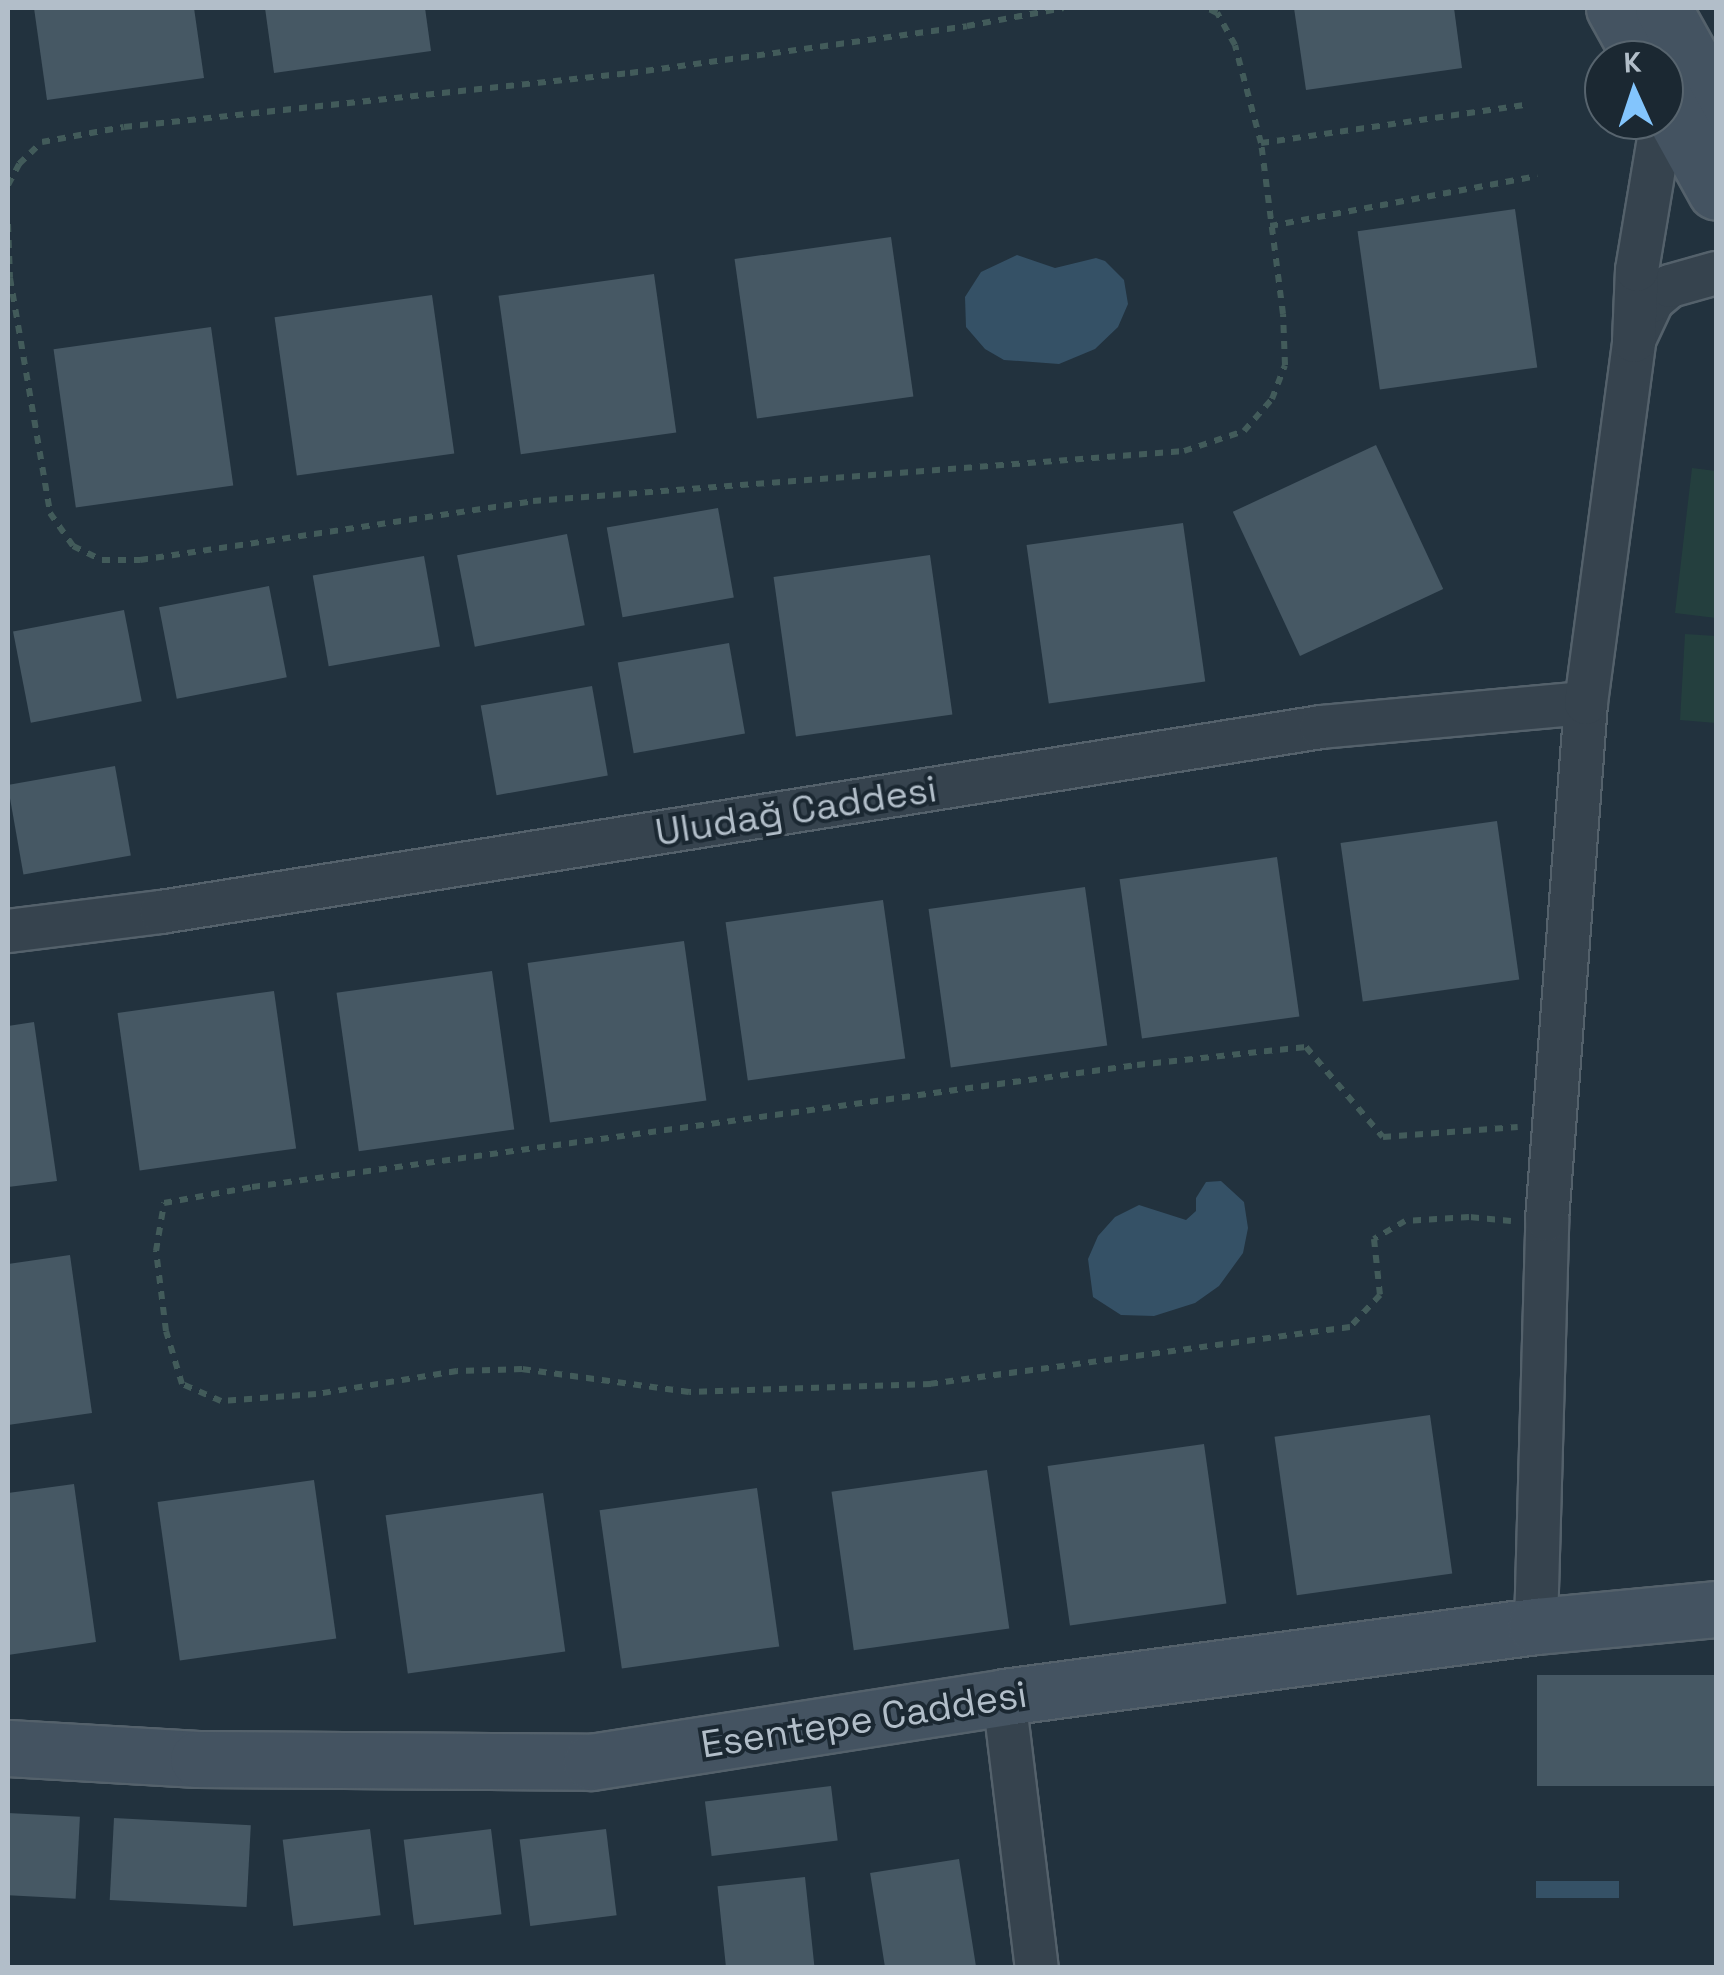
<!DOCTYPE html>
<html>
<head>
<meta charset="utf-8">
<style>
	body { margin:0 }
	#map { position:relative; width:1724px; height:1975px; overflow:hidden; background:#22323e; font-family:"Space Grotesk",sans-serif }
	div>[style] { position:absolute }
	.green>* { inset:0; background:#243f3e }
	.water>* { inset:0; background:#355166; transform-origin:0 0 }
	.building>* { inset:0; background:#465864; transform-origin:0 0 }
	.path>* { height:6px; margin-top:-3px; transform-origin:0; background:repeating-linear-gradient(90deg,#425b5a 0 8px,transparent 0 16px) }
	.roads { filter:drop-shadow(2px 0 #54616b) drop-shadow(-2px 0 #54616b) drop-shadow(0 2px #54616b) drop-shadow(0 -2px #54616b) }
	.street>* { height:42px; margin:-21px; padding:0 21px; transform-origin:21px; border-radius:21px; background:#36434e }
	.secondary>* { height:55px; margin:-27.5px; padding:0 27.5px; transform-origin:27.5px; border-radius:27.5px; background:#445361 }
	span { translate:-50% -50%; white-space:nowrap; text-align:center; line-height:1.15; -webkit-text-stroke:8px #1b2832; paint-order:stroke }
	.street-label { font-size:38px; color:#b2bec9 }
	.frame { position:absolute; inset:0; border:10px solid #b2bec9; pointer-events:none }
	.north { position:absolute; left:1584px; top:40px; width:100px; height:100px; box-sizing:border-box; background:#1b2832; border:2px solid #57646e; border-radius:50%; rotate:357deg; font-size:28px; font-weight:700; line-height:40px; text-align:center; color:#b2bec9 }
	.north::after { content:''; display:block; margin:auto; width:35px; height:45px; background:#83c5fd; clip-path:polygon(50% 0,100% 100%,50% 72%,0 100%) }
</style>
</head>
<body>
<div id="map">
	<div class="green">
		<i style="clip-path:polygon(1692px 468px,1716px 471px,1716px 618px,1675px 613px)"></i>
		<i style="clip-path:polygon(1685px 634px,1716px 636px,1716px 723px,1680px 720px)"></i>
	</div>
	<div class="water">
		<i style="clip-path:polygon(1017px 255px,1055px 268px,1096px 258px,1105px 261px,1124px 280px,1128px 304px,1118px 327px,1095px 349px,1059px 364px,1004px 360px,985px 349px,966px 327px,965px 297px,981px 272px)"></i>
		<i style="clip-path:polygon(1221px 1181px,1244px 1202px,1248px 1228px,1243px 1253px,1219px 1286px,1195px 1303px,1154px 1316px,1121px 1315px,1093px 1297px,1088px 1259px,1098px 1236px,1115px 1217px,1139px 1205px,1186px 1220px,1196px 1211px,1196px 1198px,1206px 1182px)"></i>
		<i style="left:1619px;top:1881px;width:17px;height:83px;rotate:90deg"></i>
	</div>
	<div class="building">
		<i style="clip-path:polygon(34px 8px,194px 8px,204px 78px,47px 100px)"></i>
		<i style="clip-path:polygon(265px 8px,425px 8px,431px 51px,274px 73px)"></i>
		<i style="clip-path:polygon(1294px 8px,1454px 8px,1462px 68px,1306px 90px)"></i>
		<i style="left:1515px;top:209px;width:160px;height:159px;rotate:82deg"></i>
		<i style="left:891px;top:237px;width:161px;height:158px;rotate:82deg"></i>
		<i style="left:654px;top:274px;width:160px;height:157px;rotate:82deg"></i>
		<i style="left:432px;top:295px;width:160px;height:159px;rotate:82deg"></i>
		<i style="left:211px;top:327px;width:160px;height:159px;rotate:82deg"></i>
		<i style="left:1376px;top:445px;width:159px;height:158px;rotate:65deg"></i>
		<i style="left:718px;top:508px;width:91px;height:113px;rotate:80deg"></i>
		<i style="left:1183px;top:523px;width:160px;height:158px;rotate:82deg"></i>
		<i style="left:567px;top:534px;width:93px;height:112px;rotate:79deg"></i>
		<i style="left:930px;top:555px;width:161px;height:158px;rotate:82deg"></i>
		<i style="left:424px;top:556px;width:92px;height:113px;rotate:80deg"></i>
		<i style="left:269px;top:586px;width:93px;height:112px;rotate:79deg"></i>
		<i style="left:124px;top:610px;width:93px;height:113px;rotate:79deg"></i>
		<i style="left:729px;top:643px;width:92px;height:113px;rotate:80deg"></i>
		<i style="left:592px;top:686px;width:91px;height:113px;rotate:80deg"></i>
		<i style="left:115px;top:766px;width:91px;height:109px;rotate:80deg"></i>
		<i style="left:1497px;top:821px;width:160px;height:158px;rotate:82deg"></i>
		<i style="left:1277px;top:857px;width:161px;height:159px;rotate:82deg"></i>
		<i style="left:1085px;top:887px;width:160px;height:158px;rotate:82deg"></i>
		<i style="left:883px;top:900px;width:160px;height:159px;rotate:82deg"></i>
		<i style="left:684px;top:941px;width:161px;height:158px;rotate:82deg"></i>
		<i style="left:492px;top:971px;width:160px;height:157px;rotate:82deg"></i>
		<i style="left:274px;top:991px;width:159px;height:158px;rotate:82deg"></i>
		<i style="clip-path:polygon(34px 1022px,57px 1181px,8px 1187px,8px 1026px)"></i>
		<i style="clip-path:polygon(70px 1255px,92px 1413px,8px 1425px,8px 1264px)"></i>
		<i style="left:1430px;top:1415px;width:160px;height:157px;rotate:82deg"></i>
		<i style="left:1204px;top:1444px;width:161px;height:158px;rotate:82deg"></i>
		<i style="left:987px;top:1470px;width:160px;height:157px;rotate:82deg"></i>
		<i style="left:314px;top:1480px;width:160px;height:158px;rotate:82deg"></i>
		<i style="clip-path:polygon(74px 1484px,96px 1642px,8px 1655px,8px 1493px)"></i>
		<i style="left:757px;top:1488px;width:160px;height:159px;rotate:82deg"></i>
		<i style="left:543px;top:1493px;width:160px;height:159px;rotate:82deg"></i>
		<i style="left:1716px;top:1675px;width:111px;height:179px;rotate:90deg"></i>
		<i style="left:831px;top:1786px;width:55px;height:127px;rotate:83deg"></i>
		<i style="left:8px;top:1813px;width:72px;height:82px;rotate:3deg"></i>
		<i style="left:114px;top:1818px;width:137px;height:82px;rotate:3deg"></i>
		<i style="left:370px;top:1829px;width:87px;height:88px;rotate:83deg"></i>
		<i style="left:491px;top:1829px;width:86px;height:88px;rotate:83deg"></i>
		<i style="left:606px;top:1829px;width:87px;height:87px;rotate:83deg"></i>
		<i style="left:959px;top:1859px;width:110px;height:90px;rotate:81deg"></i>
		<i style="left:805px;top:1877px;width:92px;height:88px;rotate:84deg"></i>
	</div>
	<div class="path">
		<i style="left:1261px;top:143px;width:266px;rotate:-8.2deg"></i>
		<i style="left:8px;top:185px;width:24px;rotate:-62deg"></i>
		<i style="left:19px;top:164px;width:32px;rotate:-44deg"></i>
		<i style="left:42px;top:142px;width:83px;rotate:-10.4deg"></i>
		<i style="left:124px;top:127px;width:509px;rotate:-6.09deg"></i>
		<i style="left:630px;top:73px;width:340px;rotate:-7.9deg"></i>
		<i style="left:967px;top:26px;width:98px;rotate:-10.6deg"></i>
		<i style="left:8px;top:224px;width:54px;rotate:87.9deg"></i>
		<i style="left:10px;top:278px;width:238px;rotate:80.3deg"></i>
		<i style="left:50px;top:513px;width:40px;rotate:55.1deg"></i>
		<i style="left:73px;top:546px;width:32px;rotate:26deg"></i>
		<i style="left:102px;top:560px;width:38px"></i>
		<i style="left:140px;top:560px;width:397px;rotate:-8.5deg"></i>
		<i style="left:533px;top:501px;width:653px;rotate:-4.39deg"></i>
		<i style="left:1184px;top:451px;width:63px;rotate:-18.4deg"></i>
		<i style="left:1244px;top:431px;width:43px;rotate:-48.8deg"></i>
		<i style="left:1272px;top:399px;width:36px;rotate:-69deg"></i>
		<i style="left:1285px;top:365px;width:51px;rotate:-92.2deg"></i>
		<i style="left:1283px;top:314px;width:172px;rotate:-97.3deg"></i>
		<i style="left:1261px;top:143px;width:101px;rotate:-104.9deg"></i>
		<i style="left:1235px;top:45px;width:37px;rotate:-119deg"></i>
		<i style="left:1217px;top:13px;width:11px;rotate:-153deg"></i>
		<i style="left:1270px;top:226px;width:272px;rotate:-10.6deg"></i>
		<i style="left:1511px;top:1221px;width:42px;rotate:-174.6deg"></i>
		<i style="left:1469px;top:1217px;width:64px;rotate:176.4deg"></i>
		<i style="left:1405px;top:1221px;width:36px;rotate:150deg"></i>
		<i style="left:1374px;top:1239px;width:56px;rotate:83.9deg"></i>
		<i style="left:1380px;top:1295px;width:44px;rotate:133.2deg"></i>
		<i style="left:1350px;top:1327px;width:423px;rotate:172.3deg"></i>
		<i style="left:931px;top:1384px;width:242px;rotate:178.1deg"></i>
		<i style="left:689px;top:1392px;width:169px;rotate:-172.2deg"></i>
		<i style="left:522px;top:1369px;width:65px;rotate:178.2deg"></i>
		<i style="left:457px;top:1371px;width:143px;rotate:170.7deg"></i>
		<i style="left:316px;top:1394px;width:95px;rotate:175.8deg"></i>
		<i style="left:221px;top:1401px;width:43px;rotate:-156.4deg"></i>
		<i style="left:182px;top:1384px;width:55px;rotate:-106.8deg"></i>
		<i style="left:166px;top:1331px;width:81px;rotate:-97.1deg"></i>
		<i style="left:156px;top:1251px;width:49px;rotate:-80.5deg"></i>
		<i style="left:164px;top:1203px;width:89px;rotate:-10.3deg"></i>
		<i style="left:252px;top:1187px;width:893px;rotate:-7.85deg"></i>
		<i style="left:1137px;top:1065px;width:170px;rotate:-6.1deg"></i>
		<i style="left:1306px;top:1047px;width:118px;rotate:49.5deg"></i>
		<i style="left:1383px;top:1137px;width:135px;rotate:-4.2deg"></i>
	</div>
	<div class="roads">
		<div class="street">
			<i style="left:1636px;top:336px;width:38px;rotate:-65deg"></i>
			<i style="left:1652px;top:301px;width:23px;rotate:-40deg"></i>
			<i style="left:1670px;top:286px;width:48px;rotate:-15.8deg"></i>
			<i style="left:8px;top:931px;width:154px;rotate:-7.1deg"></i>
			<i style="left:161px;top:912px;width:1175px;rotate:-9.06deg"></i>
			<i style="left:1321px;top:727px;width:266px;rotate:-5.2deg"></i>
			<i style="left:1536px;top:1626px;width:406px;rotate:-88.4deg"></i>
			<i style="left:1547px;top:1220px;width:518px;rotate:-85.69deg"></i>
			<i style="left:1586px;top:703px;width:365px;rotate:-82.4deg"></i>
			<i style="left:1634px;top:341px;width:71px;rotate:-87.6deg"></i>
			<i style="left:1637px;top:270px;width:152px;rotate:-80.5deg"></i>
			<i style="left:1004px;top:1697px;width:273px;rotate:83.1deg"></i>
		</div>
		<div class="secondary">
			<i style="left:1614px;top:8px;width:60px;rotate:60.9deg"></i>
			<i style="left:1663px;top:8px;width:109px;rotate:60.8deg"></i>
			<i style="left:1664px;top:98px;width:107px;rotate:61deg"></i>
			<i style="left:8px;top:1748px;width:190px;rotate:3.3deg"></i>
			<i style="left:198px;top:1759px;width:393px;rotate:0.4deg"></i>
			<i style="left:591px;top:1762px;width:418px;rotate:-8.9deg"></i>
			<i style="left:1004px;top:1697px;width:537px;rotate:-7.6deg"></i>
			<i style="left:1536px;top:1626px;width:181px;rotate:-5.4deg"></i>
		</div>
	</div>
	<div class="street-label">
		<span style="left:796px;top:811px;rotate:-9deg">Uludağ Caddesi</span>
		<span style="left:864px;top:1720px;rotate:-9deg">Esentepe Caddesi</span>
	</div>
	<div class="frame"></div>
	<div class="north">K</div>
</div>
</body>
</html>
